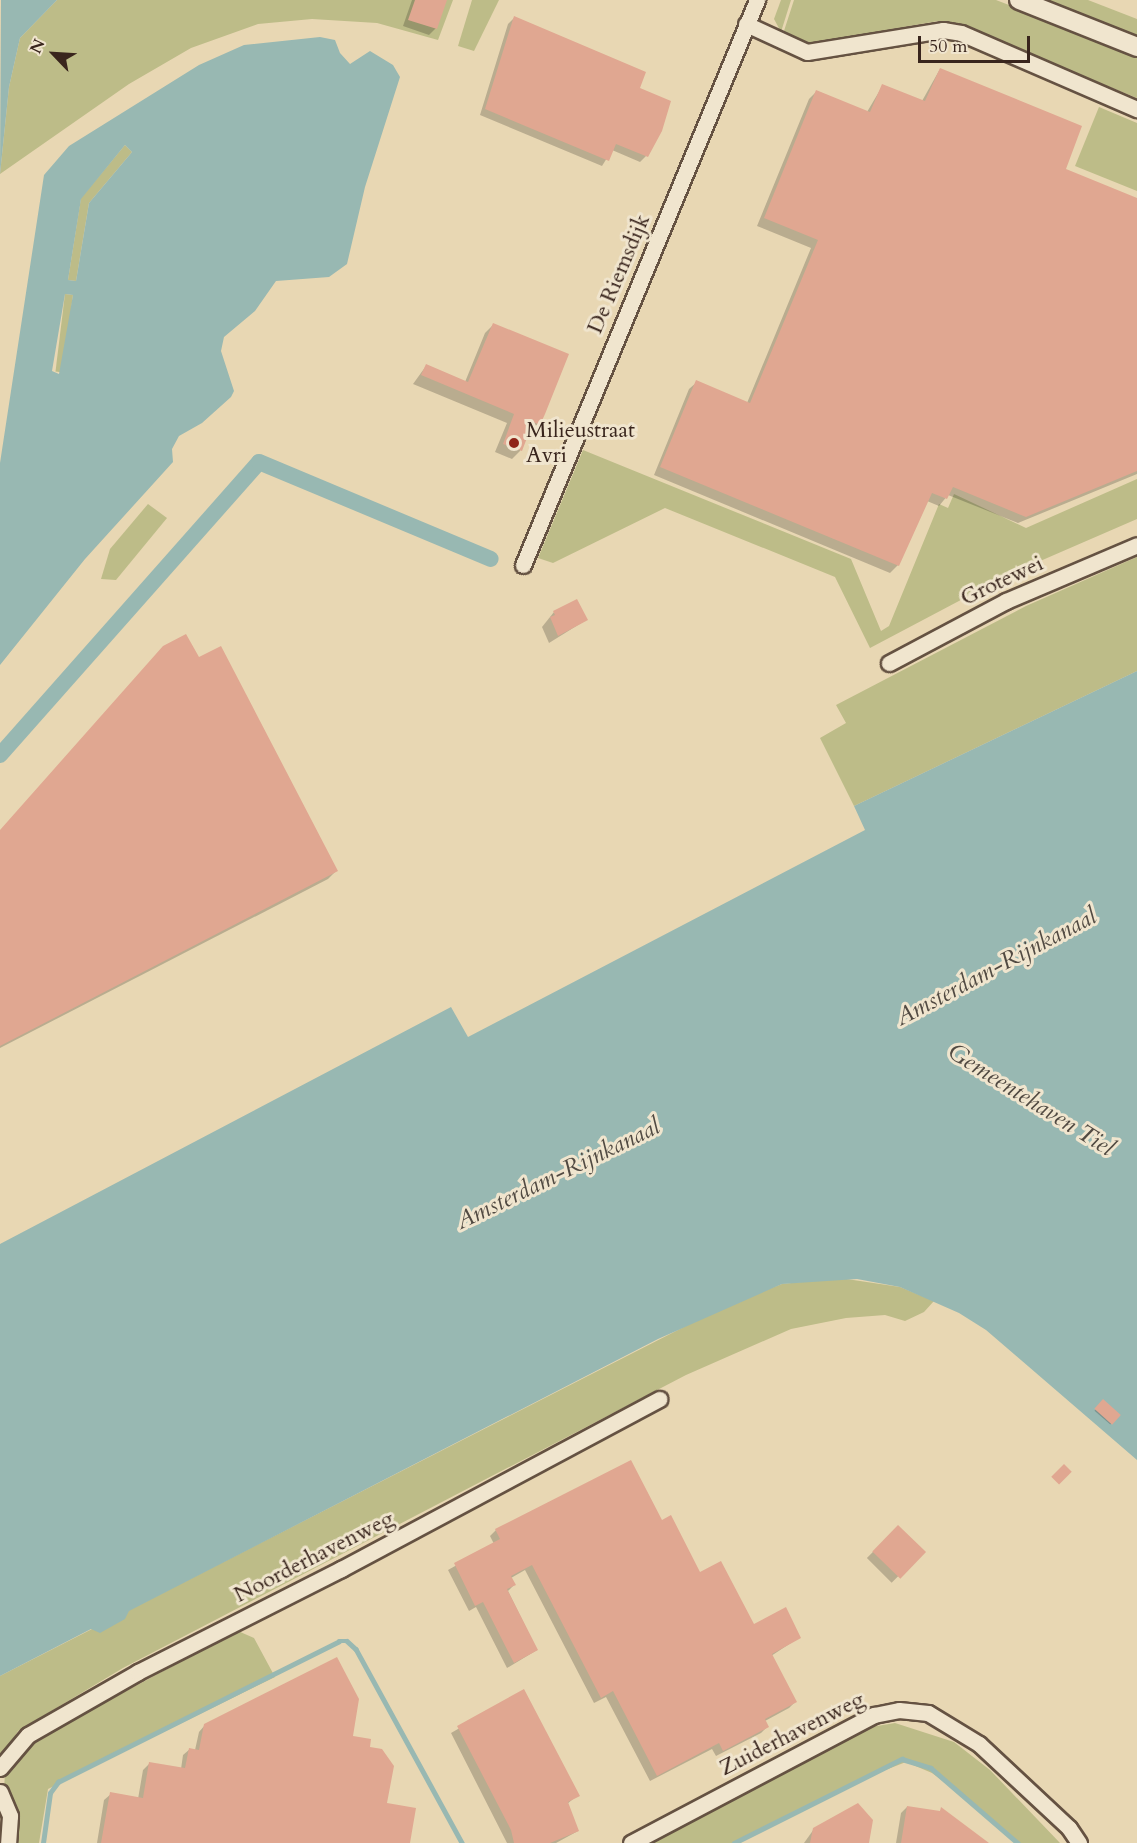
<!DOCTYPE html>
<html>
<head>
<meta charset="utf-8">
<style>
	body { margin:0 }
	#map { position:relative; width:1137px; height:1843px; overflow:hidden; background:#e8d7b3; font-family:Cardo,serif }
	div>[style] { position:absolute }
	.green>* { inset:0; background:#bdbc88; transform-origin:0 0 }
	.water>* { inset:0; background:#98b8b2 }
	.shadow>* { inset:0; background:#0003; transform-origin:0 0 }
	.stream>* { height:4.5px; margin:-2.25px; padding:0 2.25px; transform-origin:2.25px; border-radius:2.25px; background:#98b8b2 }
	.canal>* { height:16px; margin:-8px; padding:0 8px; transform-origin:8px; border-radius:8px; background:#98b8b2 }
	.building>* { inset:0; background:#e0a791; transform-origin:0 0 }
	.roads { filter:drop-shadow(2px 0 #655242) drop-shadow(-2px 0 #655242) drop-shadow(0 2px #655242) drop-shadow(0 -2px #655242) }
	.minor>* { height:15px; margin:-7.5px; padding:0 7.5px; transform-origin:7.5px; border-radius:7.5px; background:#f0e5ce }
	.tertiary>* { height:18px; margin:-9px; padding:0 9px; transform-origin:9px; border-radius:9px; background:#f0e5ce }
	.dots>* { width:16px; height:16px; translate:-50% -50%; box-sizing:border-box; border:3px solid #f0e5ce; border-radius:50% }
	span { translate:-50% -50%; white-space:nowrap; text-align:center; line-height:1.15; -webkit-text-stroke:6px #f0e5ce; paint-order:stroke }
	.street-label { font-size:22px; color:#39251d }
	.poi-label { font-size:22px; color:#39251d }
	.left { translate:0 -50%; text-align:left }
	.water-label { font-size:24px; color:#514a42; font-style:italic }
	.north { position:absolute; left:24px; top:24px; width:60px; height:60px; -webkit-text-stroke:4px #f0e5ce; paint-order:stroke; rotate:295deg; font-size:16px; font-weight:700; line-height:24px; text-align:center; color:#39251d }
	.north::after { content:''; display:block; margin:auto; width:21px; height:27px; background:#39251d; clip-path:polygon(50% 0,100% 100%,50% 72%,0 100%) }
	.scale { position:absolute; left:918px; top:36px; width:112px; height:27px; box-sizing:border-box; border:3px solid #39251d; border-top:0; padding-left:8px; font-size:18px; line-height:21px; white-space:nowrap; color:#39251d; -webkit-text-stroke:4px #f0e5ce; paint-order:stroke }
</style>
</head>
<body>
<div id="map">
	<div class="green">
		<i style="clip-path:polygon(57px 0,453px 0,438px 40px,377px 23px,312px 19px,258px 24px,191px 48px,129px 84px,0 174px,9px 87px,20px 38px)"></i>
		<i style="clip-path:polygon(472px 0,499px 0,474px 51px,458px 46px)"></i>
		<i style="clip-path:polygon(781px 0,791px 0,781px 32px,774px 19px)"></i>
		<i style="clip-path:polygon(794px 0,996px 0,1137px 55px,1137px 98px,953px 23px,938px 21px,813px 43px,798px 40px,783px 34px)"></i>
		<i style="clip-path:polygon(1047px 0,1088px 0,1137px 19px,1137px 35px)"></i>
		<i style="clip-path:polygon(1099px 107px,1137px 123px,1137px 191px,1075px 166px)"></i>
		<i style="clip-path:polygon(125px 145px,132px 152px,89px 203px,76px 281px,68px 280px,81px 198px)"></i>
		<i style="left:65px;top:294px;width:8px;height:78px;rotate:7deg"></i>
		<i style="clip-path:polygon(583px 450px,851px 559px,881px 631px,889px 626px,939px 504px,948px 508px,954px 494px,1026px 528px,1137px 479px,1137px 519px,1010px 574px,870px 648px,835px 577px,665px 508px,553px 563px,538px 558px)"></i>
		<i style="clip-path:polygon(148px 504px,167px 518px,116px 580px,101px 579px,110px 549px)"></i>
		<i style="clip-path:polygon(1137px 557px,1137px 671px,854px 806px,820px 738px,846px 723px,836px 705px,1026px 606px)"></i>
		<i style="clip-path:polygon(840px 1278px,900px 1287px,934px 1301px,924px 1312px,905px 1321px,885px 1315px,846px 1318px,791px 1329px,686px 1375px,123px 1668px,18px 1731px,0 1761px,0 1676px,723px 1307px,782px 1284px)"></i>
		<i style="clip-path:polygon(238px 1631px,254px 1638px,275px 1677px,48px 1789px,39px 1843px,15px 1843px,17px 1819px,4px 1789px,5px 1773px,33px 1741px)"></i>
		<i style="clip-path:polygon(895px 1723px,954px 1742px,990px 1770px,1060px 1843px,1017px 1843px,980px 1808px,932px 1773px,906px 1762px,862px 1779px,735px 1843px,650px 1843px,871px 1727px)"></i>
	</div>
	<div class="water">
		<i style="clip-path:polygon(1px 0,57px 0,20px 38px,9px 87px,0 174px)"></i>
		<i style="clip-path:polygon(evenodd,320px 37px,335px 40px,340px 53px,350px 64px,370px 51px,393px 65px,400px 77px,365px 187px,347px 264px,329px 277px,276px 281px,255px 311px,224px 337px,221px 351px,234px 391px,231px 397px,202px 423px,179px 436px,172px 449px,173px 462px,85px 559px,0 665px,0 463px,44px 175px,69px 146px,199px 65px,244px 45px,320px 37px,125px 145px,132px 152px,89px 203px,76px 281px,68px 280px,81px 199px,125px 145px,320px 37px,65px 294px,73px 295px,59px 374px,52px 371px,65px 294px)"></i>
		<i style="clip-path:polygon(1137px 671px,1137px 1460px,986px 1330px,959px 1313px,900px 1287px,857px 1279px,782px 1284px,658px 1339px,129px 1611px,125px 1619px,100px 1633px,91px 1629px,0 1676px,0 1244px,451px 1007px,468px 1037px,865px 830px,854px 806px)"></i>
	</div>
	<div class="shadow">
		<i style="clip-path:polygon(412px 0,445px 0,436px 28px,429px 35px,403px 26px)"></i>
		<i style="clip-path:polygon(514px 18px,638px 89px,646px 156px,640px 162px,612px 150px,602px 166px,480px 115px,508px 24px)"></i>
		<i style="clip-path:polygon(940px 69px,1064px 170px,1137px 200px,1137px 474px,1018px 523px,948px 495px,939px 506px,927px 501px,898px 565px,890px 573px,654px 475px,689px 389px,697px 382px,747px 403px,811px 248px,757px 226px,809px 99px,817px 91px,867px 112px,883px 85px,922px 101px)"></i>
		<i style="clip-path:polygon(493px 325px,538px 424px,528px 431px,520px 451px,512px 459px,495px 452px,507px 423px,413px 384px,426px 366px,465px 382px,485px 333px)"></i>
		<i style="clip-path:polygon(554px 612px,586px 620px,549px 643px,542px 627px)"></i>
		<i style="clip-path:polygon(198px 659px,336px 871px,328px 879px,0 1048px,0 831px)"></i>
		<i style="left:1103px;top:1401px;width:21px;height:13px;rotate:41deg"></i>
		<i style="clip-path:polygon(662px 1522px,700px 1574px,754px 1626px,800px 1637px,771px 1656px,795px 1702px,789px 1708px,765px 1721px,767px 1727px,761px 1733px,716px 1756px,712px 1749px,650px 1781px,606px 1697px,594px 1703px,525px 1570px,511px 1578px,514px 1585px,508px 1591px,537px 1650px,507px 1668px,476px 1607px,469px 1611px,448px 1570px,494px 1544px,490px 1536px,496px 1530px)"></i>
		<i style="left:898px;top:1527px;width:35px;height:44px;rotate:45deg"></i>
		<i style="clip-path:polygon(524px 1691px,578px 1795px,567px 1804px,578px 1831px,556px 1843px,507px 1843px,451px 1733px)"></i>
		<i style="clip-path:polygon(205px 1725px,351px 1737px,368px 1748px,386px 1804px,409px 1843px,97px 1843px,104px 1800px,111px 1794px,138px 1799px,143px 1770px,149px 1764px,181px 1769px,183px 1755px,190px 1749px,195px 1750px,199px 1732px)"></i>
		<i style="clip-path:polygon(907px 1807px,938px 1813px,942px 1809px,985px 1843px,896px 1843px,901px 1813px)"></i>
		<i style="clip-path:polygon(814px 1829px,868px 1843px,804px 1843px)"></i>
	</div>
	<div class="stream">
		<i style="left:43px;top:1843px;width:50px;rotate:-82deg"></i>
		<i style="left:50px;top:1793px;width:14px;rotate:-54deg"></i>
		<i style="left:58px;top:1782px;width:314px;rotate:-26.6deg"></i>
		<i style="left:339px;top:1641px;width:8px"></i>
		<i style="left:347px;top:1641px;width:12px;rotate:42deg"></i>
		<i style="left:356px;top:1649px;width:221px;rotate:61.3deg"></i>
		<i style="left:734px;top:1843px;width:188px;rotate:-26.6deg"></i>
		<i style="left:902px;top:1759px;width:30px;rotate:17deg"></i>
		<i style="left:931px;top:1768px;width:115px;rotate:40.8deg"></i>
	</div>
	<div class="canal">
		<i style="left:0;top:755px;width:391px;rotate:-48.5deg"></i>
		<i style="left:259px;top:462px;width:251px;rotate:22.7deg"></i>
	</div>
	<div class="building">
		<i style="clip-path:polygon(415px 0,447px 0,437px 29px,408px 20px)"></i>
		<i style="clip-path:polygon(514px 16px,646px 72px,640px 88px,671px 101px,662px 131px,648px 157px,616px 144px,609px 161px,485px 109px)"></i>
		<i style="clip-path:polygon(940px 68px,1082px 126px,1066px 169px,1137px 198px,1137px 471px,1026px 517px,953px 487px,947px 499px,932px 493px,899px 566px,660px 467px,696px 380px,750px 403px,818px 240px,764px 218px,816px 90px,870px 112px,882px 84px,925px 101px)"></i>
		<i style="clip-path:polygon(493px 323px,569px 354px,545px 414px,540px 425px,533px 422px,522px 451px,503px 444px,514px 414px,421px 375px,426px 364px,468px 382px)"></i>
		<i style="clip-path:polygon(577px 599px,588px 620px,558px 636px,550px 617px,555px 615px,553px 611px)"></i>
		<i style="clip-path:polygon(186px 634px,199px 657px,221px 646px,338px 871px,0 1046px,0 830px,163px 646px)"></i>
		<i style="left:1103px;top:1399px;width:24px;height:13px;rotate:42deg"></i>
		<i style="clip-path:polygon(631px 1460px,662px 1520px,671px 1515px,700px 1572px,721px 1561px,754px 1624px,786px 1607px,801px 1638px,772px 1654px,797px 1702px,765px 1719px,769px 1727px,723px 1751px,719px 1743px,657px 1776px,613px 1691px,601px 1698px,532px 1565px,511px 1576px,516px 1585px,507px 1589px,538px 1650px,514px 1663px,483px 1602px,475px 1606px,454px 1563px,500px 1539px,495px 1529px)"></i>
		<i style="left:1064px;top:1464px;width:11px;height:18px;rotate:45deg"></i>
		<i style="left:898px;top:1525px;width:39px;height:37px;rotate:44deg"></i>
		<i style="clip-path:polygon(337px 1657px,359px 1699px,353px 1736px,371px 1739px,370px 1747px,382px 1749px,394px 1766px,387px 1803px,416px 1808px,410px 1843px,101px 1843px,110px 1792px,143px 1798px,149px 1762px,185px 1768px,189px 1748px,199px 1750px,204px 1724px)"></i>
		<i style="clip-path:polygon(524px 1689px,580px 1796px,568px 1802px,579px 1831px,550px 1843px,514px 1843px,511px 1830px,457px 1726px)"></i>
		<i style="clip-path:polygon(858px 1803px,873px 1820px,869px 1843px,810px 1843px,813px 1828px)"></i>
		<i style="clip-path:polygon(907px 1806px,940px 1811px,941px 1807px,989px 1843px,901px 1843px)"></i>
	</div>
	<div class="roads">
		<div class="minor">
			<i style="left:746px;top:24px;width:67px;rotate:24.7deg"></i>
			<i style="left:807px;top:52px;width:138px;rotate:-9.2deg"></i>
			<i style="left:943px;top:30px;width:18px;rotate:9deg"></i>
			<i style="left:961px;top:33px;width:192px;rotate:23.4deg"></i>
			<i style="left:523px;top:565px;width:612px;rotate:-67.5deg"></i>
			<i style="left:889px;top:663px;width:132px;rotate:-27.9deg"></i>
			<i style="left:1006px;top:601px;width:142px;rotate:-23.1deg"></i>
			<i style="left:0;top:1768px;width:43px;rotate:-49.7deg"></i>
			<i style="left:28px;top:1735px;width:127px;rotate:-29.8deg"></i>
			<i style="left:138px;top:1672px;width:228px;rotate:-26.9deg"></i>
			<i style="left:341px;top:1569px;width:361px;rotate:-28.1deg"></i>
			<i style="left:0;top:1792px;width:26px;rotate:67deg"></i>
			<i style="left:10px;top:1816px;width:27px;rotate:94deg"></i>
			<i style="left:631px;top:1843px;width:275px;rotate:-27.8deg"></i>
			<i style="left:874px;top:1715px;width:25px;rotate:-11deg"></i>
			<i style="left:899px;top:1710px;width:29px;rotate:6deg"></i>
			<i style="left:928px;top:1713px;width:60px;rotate:31.3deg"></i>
			<i style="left:979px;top:1744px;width:123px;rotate:43deg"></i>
			<i style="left:1069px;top:1828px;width:18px;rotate:56deg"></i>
		</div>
		<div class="tertiary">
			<i style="left:1019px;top:0;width:127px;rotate:21.7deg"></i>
		</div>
	</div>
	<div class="dots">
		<i style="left:514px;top:443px;background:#8f2418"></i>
	</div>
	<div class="street-label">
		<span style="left:619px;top:274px;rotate:-67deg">De Riemsdijk</span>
		<span style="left:1002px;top:581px;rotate:-25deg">Grotewei</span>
		<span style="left:314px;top:1557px;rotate:-27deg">Noorderhavenweg</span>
		<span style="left:792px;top:1734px;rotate:-27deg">Zuiderhavenweg</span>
	</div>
	<div class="poi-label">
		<span class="left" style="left:526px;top:443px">Milieustraat<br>Avri</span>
	</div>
	<div class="water-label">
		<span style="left:996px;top:967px;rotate:-28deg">Amsterdam-Rijnkanaal</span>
		<span style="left:1031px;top:1100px;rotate:32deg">Gemeentehaven Tiel</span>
		<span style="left:558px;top:1174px;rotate:-26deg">Amsterdam-Rijnkanaal</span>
	</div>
	<div class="north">N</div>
	<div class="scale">50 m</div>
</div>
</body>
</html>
